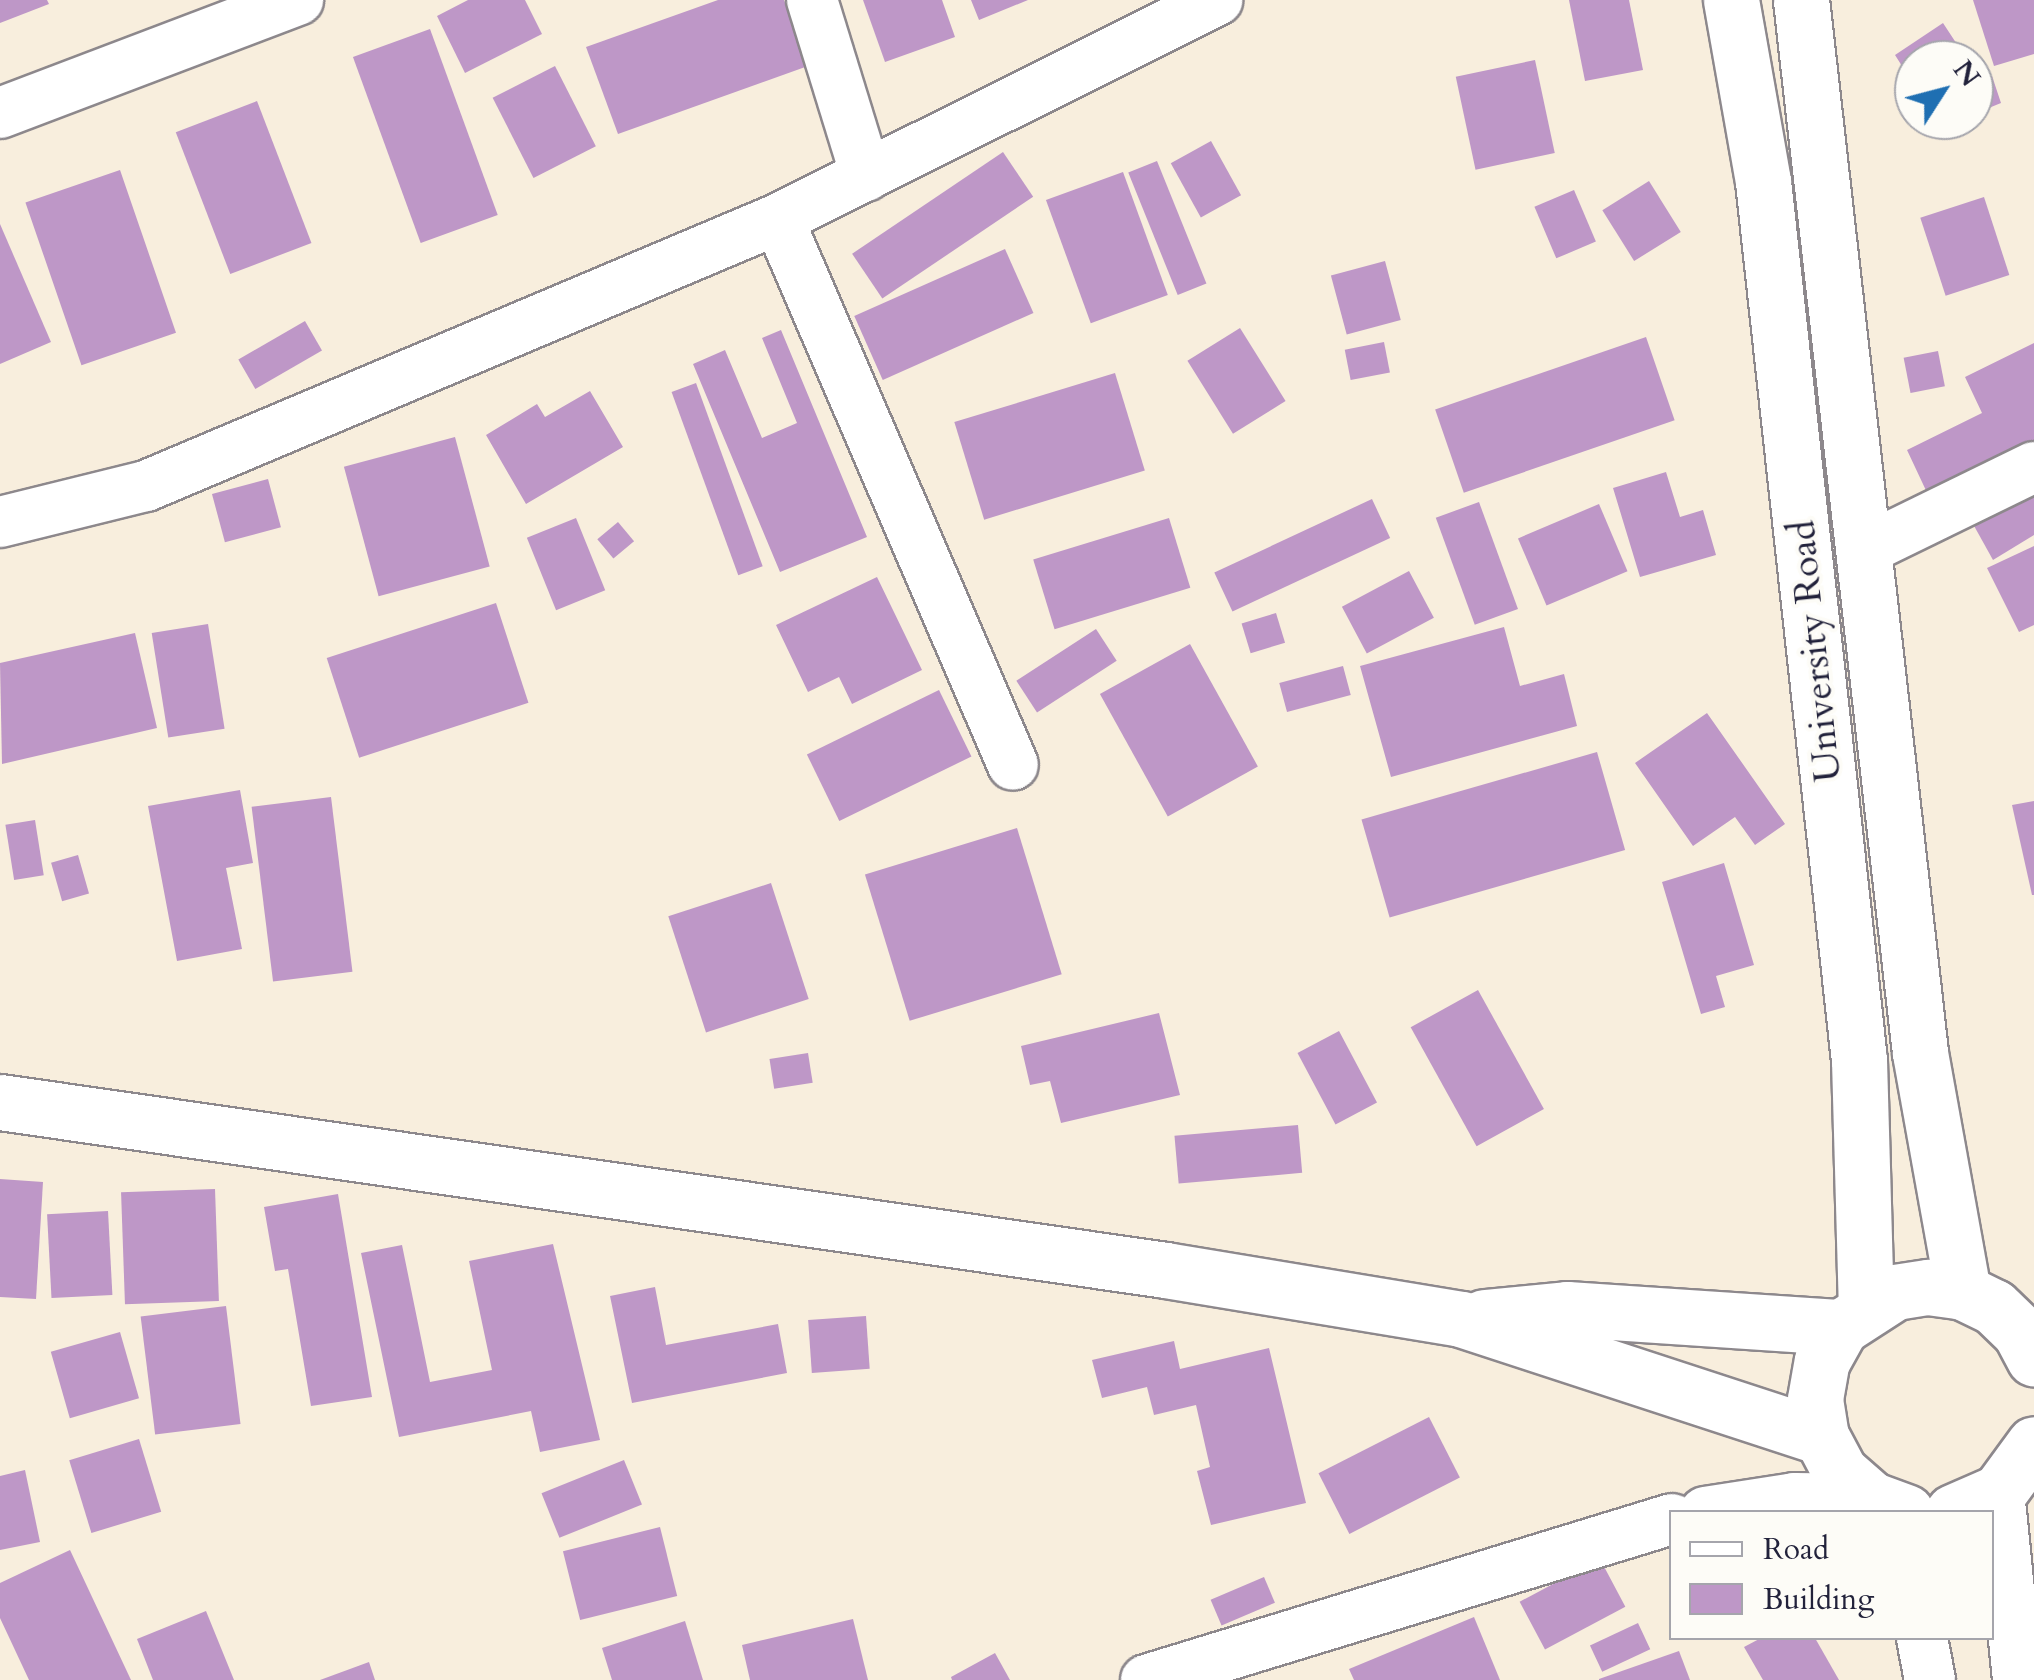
<!DOCTYPE html>
<html>
<head>
<meta charset="utf-8">
<style>
	body { margin:0 }
	#map { position:relative; width:2034px; height:1680px; overflow:hidden; background:#f8eedd; font-family:Cardo,serif }
	div>[style] { position:absolute }
	.building>* { inset:0; background:#be97c7; transform-origin:0 0 }
	.roads { filter:drop-shadow(2px 0 #8d888c) drop-shadow(-2px 0 #8d888c) drop-shadow(0 2px #8d888c) drop-shadow(0 -2px #8d888c) }
	.minor>* { height:50px; margin:-25px; padding:0 25px; transform-origin:25px; border-radius:25px; background:#fff }
	.major>* { height:55px; margin:-27.5px; padding:0 27.5px; transform-origin:27.5px; border-radius:27.5px; background:#fff }
	span { translate:-50% -50%; white-space:nowrap; text-align:center; line-height:1.15; -webkit-text-stroke:8px #fdfcf7; paint-order:stroke }
	.street-label { font-size:38px; color:#22223b }
	.legend { position:absolute; left:1669px; top:1510px; width:325px; height:130px; box-sizing:border-box; background:#fdfcf7; border:2px solid #a5a5ac; margin:0; padding:12px 18px; list-style:none; font-size:30px; color:#22223b }
	.legend li { display:flex; align-items:center; gap:20px; height:50px }
	.legend b { width:50px; border:2px solid #a5a5ac }
	.north { position:absolute; left:1894px; top:40px; width:100px; height:100px; box-sizing:border-box; background:#fdfcf7; border:2px solid #a5a5ac; border-radius:50%; rotate:54deg; font-size:28px; font-weight:700; line-height:40px; text-align:center; color:#22223b }
	.north::after { content:''; display:block; margin:auto; width:35px; height:45px; background:#1f6fb2; clip-path:polygon(50% 0,100% 100%,50% 72%,0 100%) }
</style>
</head>
<body>
<div id="map">
	<div class="building">
		<i style="clip-path:polygon(0 0,47px 0,49px 4px,0 23px)"></i>
		<i style="clip-path:polygon(468px 0,525px 0,542px 34px,465px 73px,437px 16px)"></i>
		<i style="clip-path:polygon(718px 0,784px 0,808px 66px,618px 134px,586px 47px)"></i>
		<i style="clip-path:polygon(863px 0,942px 0,955px 37px,885px 62px)"></i>
		<i style="clip-path:polygon(971px 0,1028px 0,979px 20px)"></i>
		<i style="clip-path:polygon(1569px 0,1629px 0,1643px 70px,1585px 81px)"></i>
		<i style="clip-path:polygon(1973px 0,2034px 0,2034px 54px,1994px 66px)"></i>
		<i style="clip-path:polygon(1943px 23px,1966px 58px,1914px 60px,1914px 85px,1895px 55px)"></i>
		<i style="left:430px;top:29px;width:198px;height:82px;rotate:70deg"></i>
		<i style="left:1535px;top:60px;width:95px;height:81px;rotate:78deg"></i>
		<i style="left:555px;top:66px;width:90px;height:70px;rotate:63deg"></i>
		<i style="clip-path:polygon(1992px 76px,2001px 103px,1974px 114px,1974px 83px)"></i>
		<i style="left:257px;top:101px;width:152px;height:87px;rotate:69deg"></i>
		<i style="left:1211px;top:141px;width:62px;height:46px;rotate:61deg"></i>
		<i style="left:1003px;top:152px;width:54px;height:182px;rotate:56deg"></i>
		<i style="left:1157px;top:161px;width:132px;height:31px;rotate:68deg"></i>
		<i style="left:120px;top:170px;width:172px;height:100px;rotate:71deg"></i>
		<i style="left:1123px;top:172px;width:131px;height:82px;rotate:70deg"></i>
		<i style="left:1649px;top:181px;width:60px;height:55px;rotate:58deg"></i>
		<i style="left:1574px;top:190px;width:56px;height:43px;rotate:67deg"></i>
		<i style="left:1984px;top:197px;width:82px;height:67px;rotate:72deg"></i>
		<i style="clip-path:polygon(0 224px,51px 342px,0 364px)"></i>
		<i style="left:1005px;top:249px;width:70px;height:165px;rotate:66deg"></i>
		<i style="left:1385px;top:261px;width:61px;height:56px;rotate:75deg"></i>
		<i style="left:305px;top:321px;width:34px;height:77px;rotate:60deg"></i>
		<i style="left:1240px;top:328px;width:86px;height:62px;rotate:58deg"></i>
		<i style="clip-path:polygon(781px 330px,867px 537px,780px 572px,693px 364px,725px 350px,762px 438px,797px 423px,762px 338px)"></i>
		<i style="left:1646px;top:337px;width:88px;height:223px;rotate:71deg"></i>
		<i style="left:1384px;top:342px;width:31px;height:40px;rotate:79deg"></i>
		<i style="clip-path:polygon(2034px 343px,2034px 448px,1930px 499px,1907px 450px,1982px 413px,1965px 377px)"></i>
		<i style="left:1938px;top:351px;width:36px;height:35px;rotate:79deg"></i>
		<i style="left:1115px;top:373px;width:102px;height:168px;rotate:73deg"></i>
		<i style="left:696px;top:383px;width:195px;height:26px;rotate:70deg"></i>
		<i style="clip-path:polygon(590px 391px,623px 447px,526px 504px,486px 435px,537px 404px,545px 417px)"></i>
		<i style="left:455px;top:437px;width:134px;height:115px;rotate:75deg"></i>
		<i style="clip-path:polygon(1666px 472px,1680px 517px,1703px 510px,1716px 555px,1640px 577px,1613px 488px)"></i>
		<i style="left:268px;top:479px;width:50px;height:58px;rotate:75deg"></i>
		<i style="clip-path:polygon(2034px 489px,2034px 535px,1993px 560px,1973px 524px)"></i>
		<i style="left:1372px;top:499px;width:43px;height:174px;rotate:65deg"></i>
		<i style="left:1479px;top:502px;width:114px;height:46px;rotate:70deg"></i>
		<i style="left:1599px;top:504px;width:73px;height:88px;rotate:67deg"></i>
		<i style="left:576px;top:518px;width:78px;height:53px;rotate:68deg"></i>
		<i style="left:1169px;top:518px;width:73px;height:142px;rotate:73deg"></i>
		<i style="left:618px;top:522px;width:25px;height:27px;rotate:50deg"></i>
		<i style="clip-path:polygon(2034px 546px,2034px 625px,2019px 632px,1987px 568px)"></i>
		<i style="left:1409px;top:571px;width:53px;height:76px;rotate:62deg"></i>
		<i style="clip-path:polygon(877px 577px,922px 670px,852px 704px,839px 677px,808px 692px,776px 625px)"></i>
		<i style="left:496px;top:603px;width:105px;height:178px;rotate:72deg"></i>
		<i style="left:1276px;top:613px;width:31px;height:36px;rotate:73deg"></i>
		<i style="left:208px;top:624px;width:106px;height:57px;rotate:81deg"></i>
		<i style="clip-path:polygon(1504px 627px,1520px 686px,1564px 674px,1577px 726px,1391px 777px,1360px 666px)"></i>
		<i style="left:1096px;top:629px;width:38px;height:95px;rotate:57deg"></i>
		<i style="clip-path:polygon(135px 633px,157px 728px,2px 764px,0 663px)"></i>
		<i style="left:1190px;top:644px;width:140px;height:103px;rotate:61deg"></i>
		<i style="left:1343px;top:666px;width:30px;height:66px;rotate:75deg"></i>
		<i style="left:939px;top:690px;width:74px;height:147px;rotate:64deg"></i>
		<i style="clip-path:polygon(1707px 713px,1785px 824px,1755px 845px,1735px 817px,1693px 846px,1635px 763px)"></i>
		<i style="left:1597px;top:752px;width:102px;height:245px;rotate:74deg"></i>
		<i style="clip-path:polygon(240px 790px,253px 863px,226px 868px,242px 949px,177px 961px,148px 806px)"></i>
		<i style="left:331px;top:797px;width:176px;height:80px;rotate:83deg"></i>
		<i style="clip-path:polygon(2034px 801px,2034px 895px,2032px 895px,2012px 805px)"></i>
		<i style="left:35px;top:820px;width:56px;height:30px;rotate:81deg"></i>
		<i style="left:1017px;top:828px;width:153px;height:159px;rotate:73deg"></i>
		<i style="left:78px;top:855px;width:40px;height:28px;rotate:74deg"></i>
		<i style="clip-path:polygon(1724px 863px,1754px 965px,1716px 976px,1725px 1007px,1701px 1014px,1662px 882px)"></i>
		<i style="left:771px;top:883px;width:122px;height:108px;rotate:72deg"></i>
		<i style="left:1478px;top:990px;width:136px;height:77px;rotate:61deg"></i>
		<i style="clip-path:polygon(1159px 1013px,1180px 1095px,1061px 1123px,1050px 1081px,1030px 1085px,1021px 1046px)"></i>
		<i style="left:1339px;top:1031px;width:81px;height:47px;rotate:62deg"></i>
		<i style="left:808px;top:1053px;width:30px;height:39px;rotate:81deg"></i>
		<i style="left:1298px;top:1125px;width:48px;height:124px;rotate:85deg"></i>
		<i style="clip-path:polygon(0 1179px,43px 1182px,36px 1299px,0 1297px)"></i>
		<i style="left:215px;top:1189px;width:112px;height:94px;rotate:88deg"></i>
		<i style="clip-path:polygon(338px 1194px,372px 1397px,311px 1406px,288px 1269px,275px 1271px,264px 1207px)"></i>
		<i style="left:108px;top:1211px;width:84px;height:61px;rotate:87deg"></i>
		<i style="clip-path:polygon(553px 1244px,600px 1440px,540px 1452px,531px 1411px,399px 1437px,361px 1253px,402px 1245px,430px 1382px,492px 1370px,469px 1261px)"></i>
		<i style="clip-path:polygon(655px 1287px,666px 1345px,778px 1324px,787px 1373px,632px 1403px,610px 1296px)"></i>
		<i style="left:226px;top:1306px;width:119px;height:86px;rotate:83deg"></i>
		<i style="left:866px;top:1316px;width:53px;height:58px;rotate:86deg"></i>
		<i style="left:120px;top:1332px;width:69px;height:72px;rotate:74deg"></i>
		<i style="clip-path:polygon(1174px 1341px,1180px 1369px,1269px 1348px,1306px 1503px,1211px 1525px,1197px 1471px,1210px 1467px,1196px 1405px,1154px 1415px,1147px 1387px,1102px 1398px,1092px 1360px)"></i>
		<i style="left:1429px;top:1417px;width:68px;height:124px;rotate:63deg"></i>
		<i style="left:139px;top:1439px;width:76px;height:73px;rotate:73deg"></i>
		<i style="left:624px;top:1460px;width:48px;height:89px;rotate:68deg"></i>
		<i style="clip-path:polygon(25px 1470px,40px 1542px,0 1550px,0 1476px)"></i>
		<i style="left:660px;top:1527px;width:71px;height:100px;rotate:76deg"></i>
		<i style="clip-path:polygon(70px 1550px,131px 1680px,29px 1680px,0 1618px,0 1583px)"></i>
		<i style="left:1600px;top:1559px;width:54px;height:91px;rotate:62deg"></i>
		<i style="left:1264px;top:1577px;width:28px;height:58px;rotate:67deg"></i>
		<i style="clip-path:polygon(206px 1611px,234px 1680px,153px 1680px,137px 1639px)"></i>
		<i style="clip-path:polygon(1474px 1617px,1500px 1680px,1354px 1680px,1349px 1669px)"></i>
		<i style="clip-path:polygon(853px 1619px,868px 1680px,750px 1680px,742px 1645px)"></i>
		<i style="clip-path:polygon(685px 1621px,703px 1680px,612px 1680px,602px 1648px)"></i>
		<i style="left:1638px;top:1623px;width:29px;height:53px;rotate:65deg"></i>
		<i style="clip-path:polygon(1761px 1638px,1815px 1638px,1839px 1680px,1763px 1680px,1744px 1647px)"></i>
		<i style="clip-path:polygon(1679px 1651px,1690px 1680px,1599px 1680px,1599px 1679px)"></i>
		<i style="clip-path:polygon(995px 1653px,1010px 1680px,952px 1680px,951px 1677px)"></i>
		<i style="clip-path:polygon(369px 1662px,375px 1680px,320px 1680px)"></i>
	</div>
	<div class="roads">
		<div class="minor">
			<i style="left:812px;top:0;width:184px;rotate:72.9deg"></i>
			<i style="left:0;top:113px;width:319px;rotate:-20.8deg"></i>
			<i style="left:778px;top:219px;width:594px;rotate:66.71deg"></i>
			<i style="left:0;top:522px;width:150px;rotate:-13.9deg"></i>
			<i style="left:146px;top:486px;width:686px;rotate:-22.9deg"></i>
			<i style="left:778px;top:219px;width:491px;rotate:-26.5deg"></i>
			<i style="left:1866px;top:549px;width:187px;rotate:-26deg"></i>
			<i style="left:1999px;top:1492px;width:189px;rotate:84.2deg"></i>
			<i style="left:1705px;top:1512px;width:90px;rotate:-8.9deg"></i>
			<i style="left:1794px;top:1498px;width:77px;rotate:0.7deg"></i>
			<i style="left:1922px;top:1638px;width:43px;rotate:79.2deg"></i>
			<i style="left:1146px;top:1680px;width:550px;rotate:-17.02deg"></i>
		</div>
		<div class="major">
			<i style="left:1731px;top:0;width:184px;rotate:80deg"></i>
			<i style="left:1763px;top:181px;width:884px;rotate:83.77deg"></i>
			<i style="left:1859px;top:1060px;width:246px;rotate:88.4deg"></i>
			<i style="left:1801px;top:0;width:1060px;rotate:83.55deg"></i>
			<i style="left:1920px;top:1053px;width:243px;rotate:79.8deg"></i>
			<i style="left:0;top:1102px;width:1178px;rotate:8.2deg"></i>
			<i style="left:1166px;top:1270px;width:299px;rotate:9.4deg"></i>
			<i style="left:1461px;top:1319px;width:379px;rotate:18.1deg"></i>
			<i style="left:1484px;top:1317px;width:83px;rotate:-5.5deg"></i>
			<i style="left:1567px;top:1309px;width:275px;rotate:3.8deg"></i>
			<i style="left:1906px;top:1512px;width:37px;rotate:-160deg"></i>
			<i style="left:1871px;top:1499px;width:41px;rotate:-138.9deg"></i>
			<i style="left:1840px;top:1472px;width:40px;rotate:-118deg"></i>
			<i style="left:1821px;top:1437px;width:38px;rotate:-99deg"></i>
			<i style="left:1815px;top:1399px;width:39px;rotate:-80deg"></i>
			<i style="left:1822px;top:1361px;width:39px;rotate:-61deg"></i>
			<i style="left:1841px;top:1327px;width:64px;rotate:-32.9deg"></i>
			<i style="left:1895px;top:1292px;width:33px;rotate:-9deg"></i>
			<i style="left:1928px;top:1287px;width:35px;rotate:8deg"></i>
			<i style="left:1963px;top:1292px;width:34px;rotate:26deg"></i>
			<i style="left:1994px;top:1307px;width:36px;rotate:44deg"></i>
			<i style="left:2020px;top:1332px;width:30px;rotate:62deg"></i>
			<i style="left:1953px;top:1512px;width:50px;rotate:-23.5deg"></i>
			<i style="left:1999px;top:1492px;width:59px;rotate:-53.9deg"></i>
		</div>
	</div>
	<div class="street-label">
		<span style="left:1815px;top:651px;rotate:-96deg">University Road</span>
	</div>
	<ul class="legend">
	<li><b style="height:12px;background:#fff"></b>Road</li>
	<li><b style="height:28px;background:#be97c7"></b>Building</li>
	</ul>
	<div class="north">N</div>
</div>
</body>
</html>
